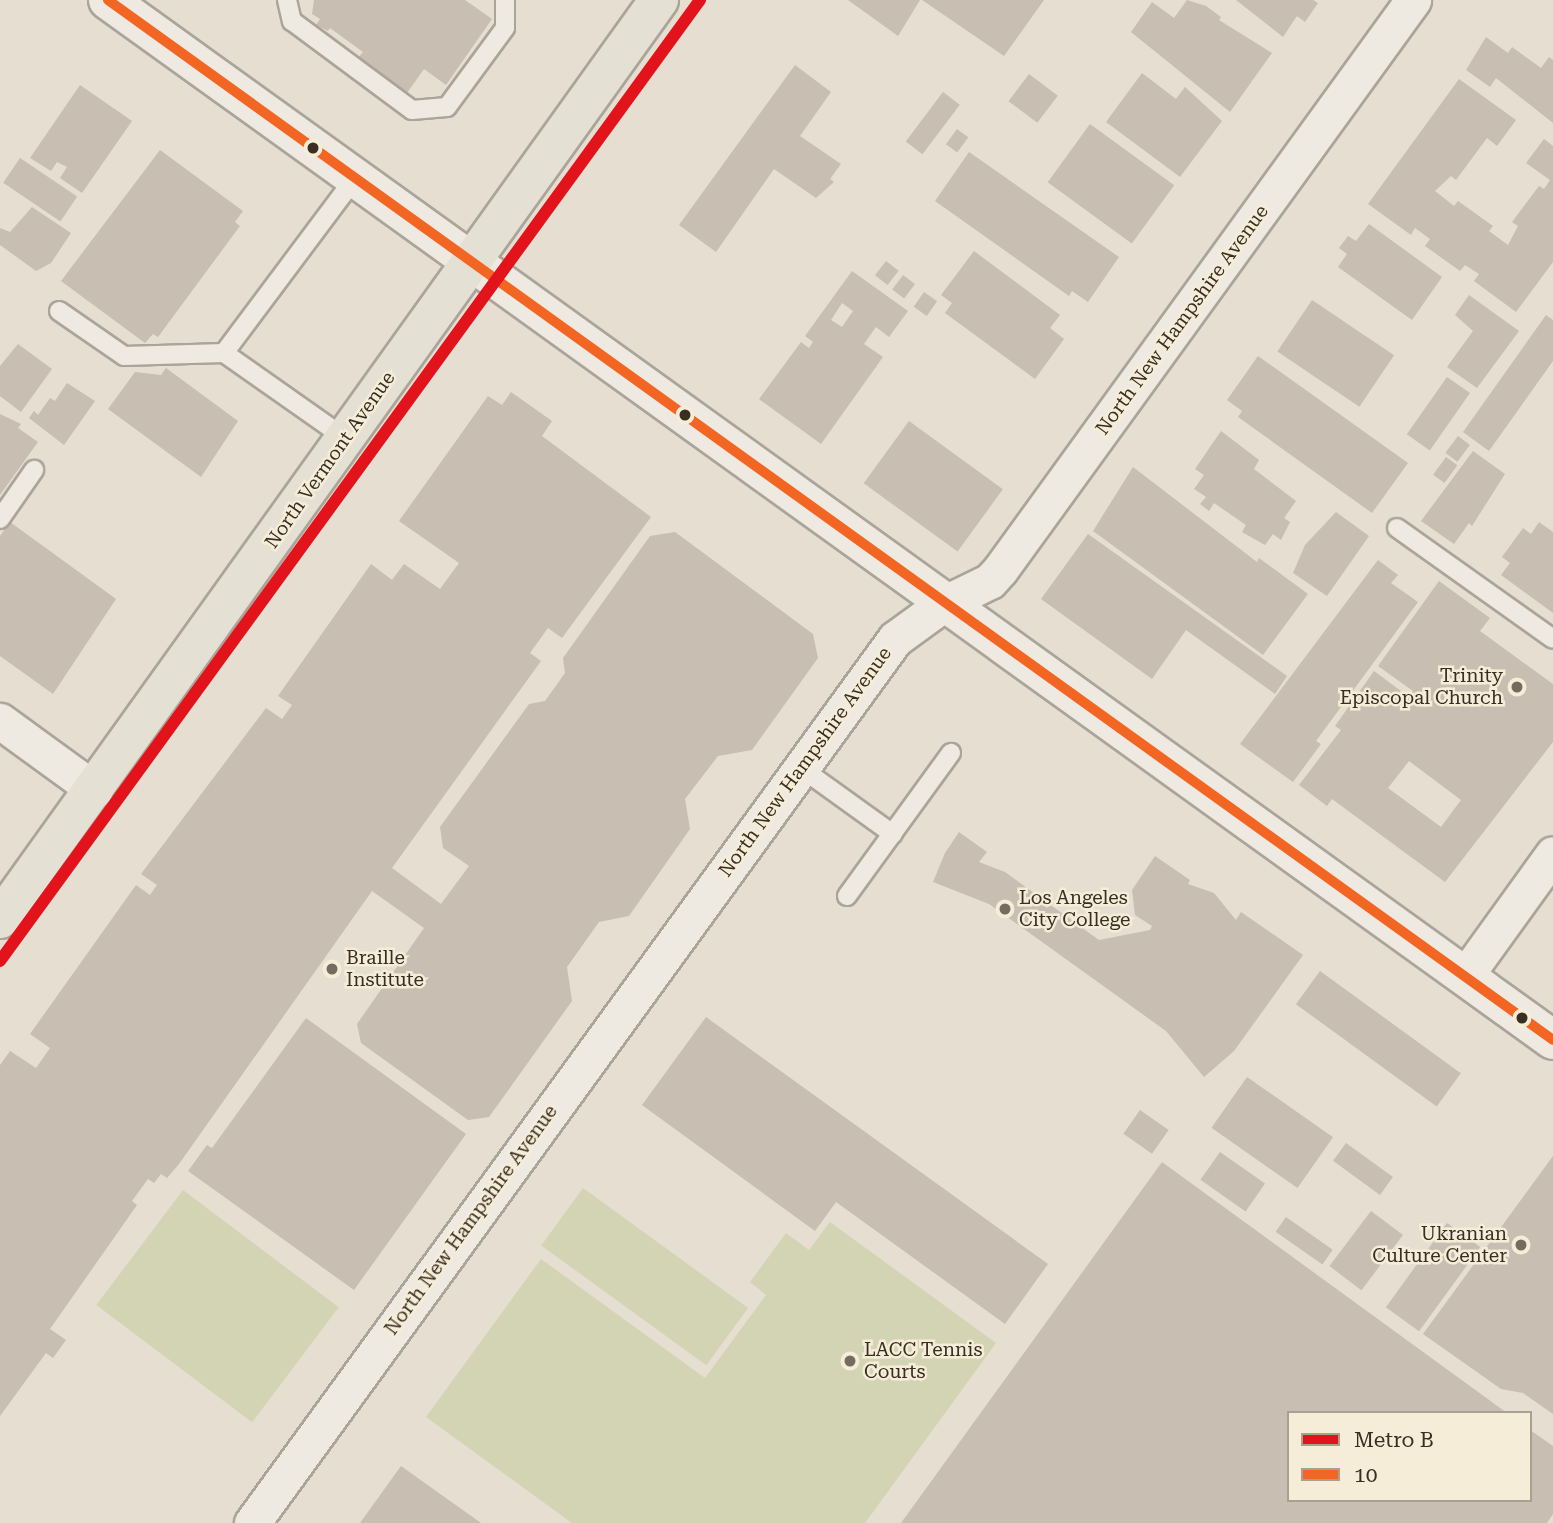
<!DOCTYPE html>
<html>
<head>
<meta charset="utf-8">
<style>
	body { margin:0 }
	#map { position:relative; width:1553px; height:1523px; overflow:hidden; background:#e5ded1; font-family:"Roboto Serif",serif }
	div>[style] { position:absolute }
	.green>* { inset:0; background:#d3d4b4; transform-origin:0 0 }
	.building>* { inset:0; background:#c8beb2; transform-origin:0 0 }
	.roads { filter:drop-shadow(2px 0 #aba499) drop-shadow(-2px 0 #aba499) drop-shadow(0 2px #aba499) drop-shadow(0 -2px #aba499) }
	.lane>* { height:18px; margin:-9px; padding:0 9px; transform-origin:9px; border-radius:9px; background:#eeeae2 }
	.street>* { height:35px; margin:-17.5px; padding:0 17.5px; transform-origin:17.5px; border-radius:17.5px; background:#eeeae2 }
	.secondary>* { height:38px; margin:-19px; padding:0 19px; transform-origin:19px; border-radius:19px; background:#eeeae2 }
	.primary>* { height:38px; margin:-19px; padding:0 19px; transform-origin:19px; border-radius:19px; background:#e5e0d4 }
	.bus-1>* { height:10px; margin:-5px; padding:0 5px; transform-origin:5px; border-radius:5px; background:#f26522 }
	.metro-1>* { height:12px; margin:-6px; padding:0 6px; transform-origin:6px; border-radius:6px; background:#e3131b }
	.dots>* { width:19px; height:19px; translate:-50% -50%; box-sizing:border-box; border:4px solid #f5edd8; border-radius:50% }
	span { translate:-50% -50%; white-space:nowrap; text-align:center; line-height:1.15; -webkit-text-stroke:5px #f5edd8; paint-order:stroke }
	.street-label { font-size:19px; color:#3a2d21 }
	.poi-label { font-size:19px; color:#3a2d21 }
	.right { translate:-100% -50%; text-align:right }
	.left { translate:0 -50%; text-align:left }
	.legend { position:absolute; left:1287px; top:1411px; width:245px; height:91px; box-sizing:border-box; background:#f5edd8; border:2px solid #aaa08f; margin:0; padding:9px 12px; list-style:none; font-size:21px; color:#3a2d21 }
	.legend li { display:flex; align-items:center; gap:14px; height:35px }
	.legend b { width:35px; border:2px solid #aaa08f }
</style>
</head>
<body>
<div id="map">
	<div class="green">
		<i style="left:583px;top:1188px;width:204px;height:71px;rotate:36deg"></i>
		<i style="left:183px;top:1190px;width:195px;height:144px;rotate:37deg"></i>
		<i style="clip-path:polygon(830px 1222px,996px 1343px,865px 1523px,572px 1523px,426px 1417px,541px 1259px,705px 1378px,766px 1295px,750px 1282px,786px 1233px,809px 1250px)"></i>
	</div>
	<div class="building">
		<i style="clip-path:polygon(314px 0,465px 0,492px 19px,446px 85px,424px 69px,407px 93px,355px 62px,363px 52px,330px 28px,328px 31px,316px 25px,320px 19px,312px 14px)"></i>
		<i style="clip-path:polygon(848px 0,920px 0,898px 36px)"></i>
		<i style="clip-path:polygon(922px 0,1044px 0,1004px 56px)"></i>
		<i style="clip-path:polygon(1187px 0,1206px 6px,1221px 17px,1219px 20px,1272px 53px,1230px 112px,1131px 32px,1152px 2px,1174px 18px)"></i>
		<i style="clip-path:polygon(1236px 0,1313px 0,1318px 3px,1305px 22px,1297px 16px,1283px 37px)"></i>
		<i style="clip-path:polygon(1486px 37px,1508px 53px,1512px 47px,1541px 68px,1549px 57px,1553px 60px,1553px 123px,1496px 78px,1490px 87px,1466px 70px)"></i>
		<i style="clip-path:polygon(795px 65px,831px 92px,800px 136px,841px 164px,830px 179px,834px 182px,816px 198px,774px 169px,716px 252px,679px 225px)"></i>
		<i style="clip-path:polygon(1142px 73px,1176px 99px,1185px 87px,1222px 121px,1180px 177px,1106px 122px)"></i>
		<i style="left:1029px;top:74px;width:36px;height:34px;rotate:37deg"></i>
		<i style="clip-path:polygon(1459px 79px,1516px 120px,1497px 146px,1487px 138px,1456px 180px,1451px 176px,1435px 191px,1454px 206px,1458px 201px,1493px 226px,1489px 231px,1508px 245px,1518px 226px,1512px 222px,1539px 186px,1544px 189px,1550px 180px,1526px 163px,1544px 139px,1553px 146px,1553px 262px,1516px 312px,1474px 281px,1479px 274px,1465px 265px,1460px 271px,1425px 246px,1430px 239px,1415px 228px,1411px 235px,1368px 204px)"></i>
		<i style="clip-path:polygon(80px 85px,132px 121px,82px 193px,60px 178px,67px 167px,57px 162px,51px 171px,30px 158px)"></i>
		<i style="left:943px;top:92px;width:21px;height:62px;rotate:37deg"></i>
		<i style="left:1090px;top:124px;width:104px;height:72px;rotate:36deg"></i>
		<i style="left:957px;top:129px;width:14px;height:19px;rotate:36deg"></i>
		<i style="clip-path:polygon(160px 150px,243px 211px,235px 222px,240px 226px,158px 337px,153px 334px,145px 343px,61px 281px)"></i>
		<i style="clip-path:polygon(969px 152px,1119px 257px,1088px 302px,1072px 291px,1069px 296px,935px 201px)"></i>
		<i style="left:20px;top:158px;width:69px;height:30px;rotate:34deg"></i>
		<i style="clip-path:polygon(32px 207px,71px 233px,51px 263px,36px 271px,0 245px,0 228px,10px 232px)"></i>
		<i style="clip-path:polygon(1369px 224px,1442px 277px,1412px 320px,1338px 267px,1347px 254px,1339px 248px,1348px 236px,1356px 241px)"></i>
		<i style="clip-path:polygon(974px 251px,1060px 315px,1050px 328px,1064px 339px,1035px 379px,945px 313px,952px 303px,941px 295px)"></i>
		<i style="left:886px;top:261px;width:16px;height:18px;rotate:38deg"></i>
		<i style="clip-path:polygon(evenodd,852px 271px,908px 311px,889px 337px,876px 327px,864px 344px,883px 357px,821px 444px,759px 399px,801px 342px,809px 348px,813px 342px,805px 336px,852px 271px,842px 303px,853px 311px,842px 327px,831px 320px,842px 303px)"></i>
		<i style="left:903px;top:275px;width:15px;height:18px;rotate:37deg"></i>
		<i style="left:924px;top:292px;width:16px;height:18px;rotate:35deg"></i>
		<i style="clip-path:polygon(1469px 295px,1519px 331px,1477px 388px,1447px 367px,1473px 331px,1455px 315px)"></i>
		<i style="left:1312px;top:300px;width:99px;height:62px;rotate:34deg"></i>
		<i style="clip-path:polygon(1546px 315px,1553px 320px,1553px 361px,1489px 451px,1463px 432px)"></i>
		<i style="clip-path:polygon(18px 344px,52px 369px,21px 412px,0 396px,0 366px)"></i>
		<i style="clip-path:polygon(1258px 356px,1408px 463px,1372px 513px,1238px 417px,1242px 411px,1227px 400px)"></i>
		<i style="clip-path:polygon(166px 368px,238px 421px,201px 477px,108px 409px,135px 372px,161px 375px)"></i>
		<i style="left:1447px;top:377px;width:28px;height:70px;rotate:35deg"></i>
		<i style="clip-path:polygon(67px 383px,95px 401px,64px 445px,29px 418px,34px 411px,38px 415px,50px 398px,55px 401px)"></i>
		<i style="clip-path:polygon(511px 392px,552px 421px,542px 436px,651px 517px,562px 638px,548px 628px,530px 653px,541px 661px,392px 868px,441px 904px,469px 866px,443px 848px,440px 827px,529px 704px,545px 701px,565px 673px,563px 658px,650px 536px,675px 532px,813px 634px,818px 658px,752px 750px,718px 756px,685px 799px,690px 829px,629px 916px,599px 922px,567px 967px,572px 1001px,489px 1117px,468px 1120px,361px 1043px,357px 1024px,424px 928px,372px 891px,179px 1164px,167px 1178px,161px 1174px,154px 1183px,148px 1179px,132px 1201px,137px 1205px,50px 1329px,66px 1340px,53px 1358px,46px 1353px,0 1416px,0 1065px,10px 1051px,36px 1068px,50px 1048px,30px 1034px,136px 885px,150px 895px,157px 885px,141px 874px,266px 708px,282px 719px,292px 705px,278px 696px,371px 564px,392px 580px,404px 564px,440px 589px,459px 563px,399px 521px,488px 396px,502px 405px)"></i>
		<i style="clip-path:polygon(0 414px,21px 424px,18px 428px,38px 442px,0 495px)"></i>
		<i style="left:909px;top:421px;width:116px;height:77px;rotate:36deg"></i>
		<i style="clip-path:polygon(1221px 431px,1259px 460px,1254px 469px,1296px 501px,1284px 518px,1290px 522px,1281px 540px,1273px 534px,1265px 545px,1242px 532px,1246px 525px,1214px 503px,1209px 511px,1200px 504px,1206px 497px,1194px 489px,1204px 475px,1195px 469px)"></i>
		<i style="left:1458px;top:436px;width:15px;height:21px;rotate:37deg"></i>
		<i style="clip-path:polygon(1473px 451px,1505px 474px,1472px 526px,1469px 523px,1454px 544px,1421px 521px)"></i>
		<i style="left:1446px;top:457px;width:14px;height:22px;rotate:36deg"></i>
		<i style="clip-path:polygon(1133px 467px,1257px 562px,1259px 558px,1308px 594px,1263px 655px,1093px 531px)"></i>
		<i style="clip-path:polygon(1336px 512px,1369px 536px,1327px 596px,1293px 573px,1305px 545px)"></i>
		<i style="clip-path:polygon(10px 522px,116px 599px,53px 694px,0 656px,0 536px)"></i>
		<i style="clip-path:polygon(1539px 522px,1553px 532px,1553px 613px,1501px 575px,1510px 563px,1502px 557px,1523px 528px,1531px 534px)"></i>
		<i style="clip-path:polygon(1088px 534px,1287px 676px,1275px 694px,1186px 630px,1152px 679px,1041px 599px)"></i>
		<i style="clip-path:polygon(1378px 560px,1398px 575px,1391px 583px,1418px 602px,1316px 741px,1321px 744px,1293px 782px,1240px 744px)"></i>
		<i style="clip-path:polygon(evenodd,1439px 581px,1490px 618px,1480px 631px,1553px 684px,1553px 742px,1445px 882px,1332px 799px,1327px 806px,1299px 785px,1341px 730px,1335px 726px,1374px 671px,1409px 697px,1413px 691px,1378px 666px,1439px 581px,1409px 761px,1461px 800px,1441px 827px,1388px 788px,1409px 761px)"></i>
		<i style="clip-path:polygon(959px 832px,987px 852px,979px 862px,1005px 872px,1099px 940px,1150px 930px,1152px 926px,1135px 915px,1132px 890px,1155px 856px,1190px 880px,1188px 884px,1214px 893px,1236px 920px,1241px 912px,1303px 955px,1234px 1051px,1204px 1077px,1166px 1031px,989px 904px,933px 882px,945px 853px)"></i>
		<i style="left:1320px;top:971px;width:174px;height:41px;rotate:36deg"></i>
		<i style="clip-path:polygon(706px 1017px,1048px 1264px,1005px 1324px,836px 1202px,815px 1231px,642px 1105px)"></i>
		<i style="clip-path:polygon(306px 1018px,466px 1134px,354px 1290px,188px 1171px,207px 1145px,212px 1148px)"></i>
		<i style="left:1247px;top:1077px;width:105px;height:62px;rotate:35deg"></i>
		<i style="left:1140px;top:1110px;width:35px;height:29px;rotate:35deg"></i>
		<i style="left:1346px;top:1143px;width:58px;height:22px;rotate:36deg"></i>
		<i style="left:1220px;top:1152px;width:55px;height:34px;rotate:35deg"></i>
		<i style="clip-path:polygon(1553px 1156px,1553px 1414px,1523px 1393px,1501px 1389px,1423px 1334px)"></i>
		<i style="clip-path:polygon(1162px 1162px,1507px 1413px,1289px 1413px,1289px 1500px,1530px 1500px,1530px 1430px,1553px 1446px,1553px 1514px,1547px 1523px,901px 1523px)"></i>
		<i style="left:1371px;top:1211px;width:40px;height:69px;rotate:37deg"></i>
		<i style="left:1286px;top:1217px;width:57px;height:18px;rotate:35deg"></i>
		<i style="left:1447px;top:1223px;width:41px;height:104px;rotate:36deg"></i>
		<i style="clip-path:polygon(401px 1466px,481px 1523px,360px 1523px)"></i>
	</div>
	<div class="roads">
		<div class="lane">
			<i style="left:287px;top:0;width:22px;rotate:77deg"></i>
			<i style="left:292px;top:21px;width:149px;rotate:36.6deg"></i>
			<i style="left:412px;top:110px;width:35px;rotate:-5deg"></i>
			<i style="left:447px;top:107px;width:98px;rotate:-53.7deg"></i>
			<i style="left:505px;top:28px;width:28px;rotate:-90deg"></i>
			<i style="left:59px;top:311px;width:79px;rotate:34.7deg"></i>
			<i style="left:124px;top:356px;width:100px;rotate:-1.7deg"></i>
			<i style="left:345px;top:438px;width:148px;rotate:-144.9deg"></i>
			<i style="left:224px;top:353px;width:217px;rotate:-53.2deg"></i>
			<i style="left:0;top:519px;width:60px;rotate:-55.2deg"></i>
			<i style="left:1397px;top:528px;width:191px;rotate:35.4deg"></i>
			<i style="left:801px;top:768px;width:113px;rotate:35.7deg"></i>
			<i style="left:847px;top:896px;width:177px;rotate:-54deg"></i>
		</div>
		<div class="street">
			<i style="left:0;top:721px;width:117px;rotate:36deg"></i>
			<i style="left:1465px;top:976px;width:150px;rotate:-54.2deg"></i>
			<i style="left:252px;top:1523px;width:1093px;rotate:-53.97deg"></i>
			<i style="left:895px;top:639px;width:59px;rotate:-36.1deg"></i>
			<i style="left:943px;top:604px;width:52px;rotate:-26.1deg"></i>
			<i style="left:990px;top:581px;width:15px;rotate:-48deg"></i>
			<i style="left:1000px;top:570px;width:704px;rotate:-54.07deg"></i>
		</div>
		<div class="secondary">
			<i style="left:108px;top:0;width:1780px;rotate:35.74deg"></i>
		</div>
		<div class="primary">
			<i style="left:0;top:919px;width:1131px;rotate:-54.36deg"></i>
		</div>
	</div>
	<div class="bus-1">
		<i style="left:108px;top:0;width:1780px;rotate:35.74deg"></i>
	</div>
	<div class="metro-1">
		<i style="left:0;top:961px;width:1189px;rotate:-53.93deg"></i>
	</div>
	<div class="dots">
		<i style="left:313px;top:148px;background:#3a2d21"></i>
		<i style="left:685px;top:415px;background:#3a2d21"></i>
		<i style="left:1517px;top:687px;background:#766b5f"></i>
		<i style="left:1005px;top:909px;background:#766b5f"></i>
		<i style="left:332px;top:969px;background:#766b5f"></i>
		<i style="left:1522px;top:1018px;background:#3a2d21"></i>
		<i style="left:1521px;top:1245px;background:#766b5f"></i>
		<i style="left:850px;top:1361px;background:#766b5f"></i>
	</div>
	<div class="street-label">
		<span style="left:1182px;top:320px;rotate:-54deg">North New Hampshire Avenue</span>
		<span style="left:330px;top:460px;rotate:-55deg">North Vermont Avenue</span>
		<span style="left:805px;top:762px;rotate:-54deg">North New Hampshire Avenue</span>
		<span style="left:471px;top:1220px;rotate:-54deg">North New Hampshire Avenue</span>
	</div>
	<div class="poi-label">
		<span class="right" style="left:1503px;top:687px">Trinity<br>Episcopal Church</span>
		<span class="left" style="left:1019px;top:909px">Los Angeles<br>City College</span>
		<span class="left" style="left:346px;top:969px">Braille<br>Institute</span>
		<span class="right" style="left:1507px;top:1245px">Ukranian<br>Culture Center</span>
		<span class="left" style="left:864px;top:1361px">LACC Tennis<br>Courts</span>
	</div>
	<ul class="legend">
	<li><b style="height:9px;background:#e3131b"></b>Metro B</li>
	<li><b style="height:9px;background:#f26522"></b>10</li>
	</ul>
</div>
</body>
</html>
